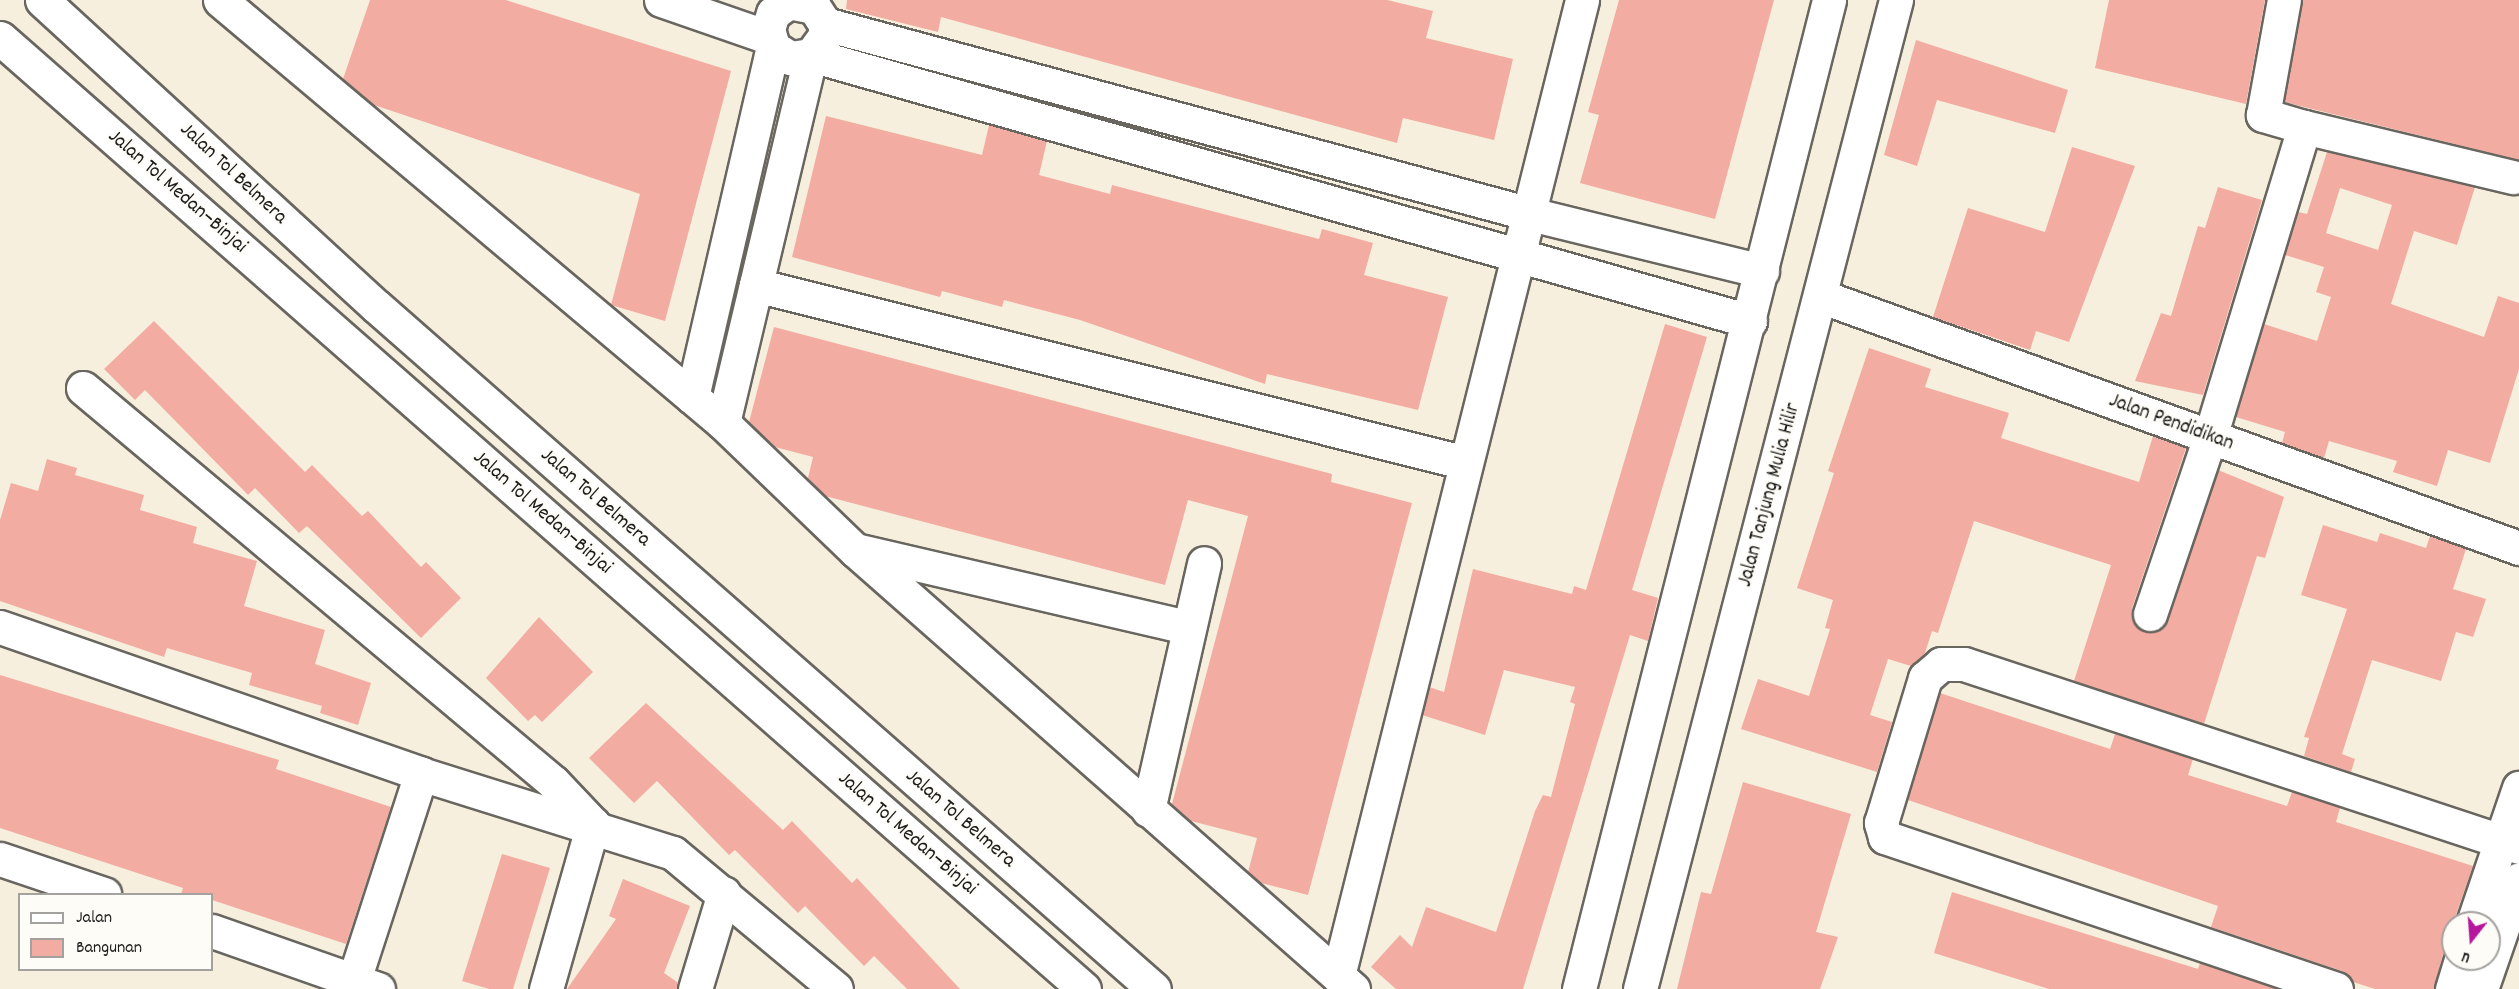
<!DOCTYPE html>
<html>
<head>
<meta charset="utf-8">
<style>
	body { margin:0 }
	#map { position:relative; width:2519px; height:989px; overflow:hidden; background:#f7efdd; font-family:Dekko,sans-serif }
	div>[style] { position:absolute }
	.building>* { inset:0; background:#f3aca1 }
	.roads { filter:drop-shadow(2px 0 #696660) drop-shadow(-2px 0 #696660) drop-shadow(0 2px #696660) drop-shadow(0 -2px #696660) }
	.minor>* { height:33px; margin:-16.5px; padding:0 16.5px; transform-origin:16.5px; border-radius:16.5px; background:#fff }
	.highway>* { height:33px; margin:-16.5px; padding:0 16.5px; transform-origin:16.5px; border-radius:16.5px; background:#fff }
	span { translate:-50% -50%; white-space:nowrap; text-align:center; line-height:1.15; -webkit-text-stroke:4.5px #fdfcf7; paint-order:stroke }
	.street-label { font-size:21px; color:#1c1c1c }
	.legend { position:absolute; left:18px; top:893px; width:195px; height:78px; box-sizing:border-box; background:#fdfcf7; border:2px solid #a3a29f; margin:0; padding:8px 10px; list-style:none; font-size:18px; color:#1c1c1c }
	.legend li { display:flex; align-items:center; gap:12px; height:30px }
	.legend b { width:30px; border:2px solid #a3a29f }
	.north { position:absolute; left:2441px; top:911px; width:60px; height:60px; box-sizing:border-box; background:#fdfcf7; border:2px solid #a3a29f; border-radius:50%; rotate:197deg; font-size:16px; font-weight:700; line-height:24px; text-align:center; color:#1c1c1c }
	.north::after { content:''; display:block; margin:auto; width:21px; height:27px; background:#b5179e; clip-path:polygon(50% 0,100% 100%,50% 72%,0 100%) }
</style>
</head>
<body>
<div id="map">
	<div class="building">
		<i style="clip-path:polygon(370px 0,506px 0,731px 71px,665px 321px,611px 305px,640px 194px,374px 105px,343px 79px)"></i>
		<i style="clip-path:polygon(847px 0,1387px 0,1433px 11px,1426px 38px,1513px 59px,1494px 140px,1403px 118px,1397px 143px,941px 17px,938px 32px,846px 9px)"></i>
		<i style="clip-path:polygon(1619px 0,1774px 0,1715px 219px,1580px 183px,1599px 115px,1588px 112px)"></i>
		<i style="clip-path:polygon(2109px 0,2265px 0,2246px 104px,2095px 68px)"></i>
		<i style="clip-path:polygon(2302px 0,2519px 0,2519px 160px,2284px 102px)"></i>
		<i style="clip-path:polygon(1916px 40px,2068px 90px,2055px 133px,1937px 100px,1917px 166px,1884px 155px)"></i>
		<i style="clip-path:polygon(826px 116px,982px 155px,989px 125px,1047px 141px,1039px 175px,1110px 194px,1112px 185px,1319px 239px,1322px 229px,1373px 243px,1364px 275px,1448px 297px,1418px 410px,1267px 374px,1265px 384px,1080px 320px,1004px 300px,1002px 307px,942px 291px,940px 297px,792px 257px)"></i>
		<i style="clip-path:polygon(2072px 147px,2135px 166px,2069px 342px,2036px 331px,2030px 350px,1933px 317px,1968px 208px,2045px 232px)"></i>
		<i style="clip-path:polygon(evenodd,2327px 152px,2475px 187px,2457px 245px,2414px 231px,2391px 304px,2484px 337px,2498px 296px,2519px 303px,2519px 369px,2490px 463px,2448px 450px,2437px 486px,2393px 472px,2397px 461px,2329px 441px,2324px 458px,2282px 443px,2285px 432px,2236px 417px,2264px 324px,2317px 341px,2331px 297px,2316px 292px,2324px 267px,2285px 255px,2298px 212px,2307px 214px,2327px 152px,2340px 188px,2392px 205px,2378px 250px,2326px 233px,2340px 188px)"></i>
		<i style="clip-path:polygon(2218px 187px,2262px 200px,2203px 395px,2135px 381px,2161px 313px,2171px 316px,2198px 226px,2205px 228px)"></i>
		<i style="clip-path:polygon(154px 321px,305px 472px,312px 465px,362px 516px,368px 511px,421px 567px,426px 562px,461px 598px,421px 638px,307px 526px,299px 533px,255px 488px,248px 495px,145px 390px,135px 400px,104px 369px)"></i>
		<i style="clip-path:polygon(1665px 324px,1707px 337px,1632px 590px,1658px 598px,1648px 641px,1630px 635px,1523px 989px,1396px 989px,1371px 967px,1400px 935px,1412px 947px,1426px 907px,1496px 932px,1535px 811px,1543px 795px,1551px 797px,1575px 704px,1570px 702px,1575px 687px,1504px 670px,1485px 735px,1422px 715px,1429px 687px,1444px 692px,1473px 569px,1572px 594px,1574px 586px,1586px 590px)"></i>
		<i style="clip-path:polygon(774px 327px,1332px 474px,1331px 482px,1412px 503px,1308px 895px,1261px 883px,1248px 872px,1257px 838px,1191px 821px,1172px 804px,1248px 516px,1188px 500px,1165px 585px,825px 496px,808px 478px,813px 457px,775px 447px,749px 422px)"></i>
		<i style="clip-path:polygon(1869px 348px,1931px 369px,1925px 387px,2009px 413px,2001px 438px,2139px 482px,2153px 436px,2186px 448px,2132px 608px,2132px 618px,2143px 632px,2154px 632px,2168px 620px,2218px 470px,2284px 497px,2265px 558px,2257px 556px,2204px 724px,2074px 681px,2111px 565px,1974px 521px,1938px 633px,1932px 631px,1925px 653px,1911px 666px,1888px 659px,1870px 715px,1892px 722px,1877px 772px,1741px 729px,1758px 679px,1809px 696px,1830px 629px,1825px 628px,1833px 600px,1797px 588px,1834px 473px,1828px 471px)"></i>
		<i style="clip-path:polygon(47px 459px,77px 468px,75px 475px,144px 495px,140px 510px,197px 527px,193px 543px,257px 561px,244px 606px,325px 630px,315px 664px,371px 683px,358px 725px,320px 713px,322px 706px,249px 685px,252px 673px,167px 648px,164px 657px,0 601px,0 520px,11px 483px,38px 491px)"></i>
		<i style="clip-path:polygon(2323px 525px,2377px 542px,2380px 533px,2426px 548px,2430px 536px,2466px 549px,2453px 589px,2486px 599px,2473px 637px,2456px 632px,2441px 681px,2372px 660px,2342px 754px,2355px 759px,2351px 772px,2304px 756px,2309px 738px,2304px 737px,2347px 609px,2301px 595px)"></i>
		<i style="clip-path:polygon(539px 617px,593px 672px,542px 722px,535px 715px,528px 721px,486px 678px)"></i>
		<i style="clip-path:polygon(0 675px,279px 760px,276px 769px,391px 807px,346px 944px,212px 900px,212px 894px,181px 894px,183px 888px,0 828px)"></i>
		<i style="clip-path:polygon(1940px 693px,2110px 749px,2115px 734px,2193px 759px,2188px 775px,2287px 806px,2292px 792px,2340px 808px,2336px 822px,2473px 866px,2453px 923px,2453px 943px,2443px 954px,2434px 989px,2375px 989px,2353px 982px,2342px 971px,2211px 927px,2218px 906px,1908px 800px)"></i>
		<i style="clip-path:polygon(646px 703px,783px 830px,792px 821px,852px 883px,857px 878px,960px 989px,907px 989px,874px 956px,864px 966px,805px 906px,798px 913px,735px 850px,729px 855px,657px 781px,634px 803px,589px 758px)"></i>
		<i style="clip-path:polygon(1743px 782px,1851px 814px,1816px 932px,1838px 937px,1820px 989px,1677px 989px,1701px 892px,1711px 894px)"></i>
		<i style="clip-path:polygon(502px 854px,550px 868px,513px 989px,489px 989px,462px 981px)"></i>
		<i style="clip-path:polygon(623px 879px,690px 906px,664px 973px,677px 982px,677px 989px,567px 989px,616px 919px,609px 916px)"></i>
		<i style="clip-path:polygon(1952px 892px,2198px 969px,2200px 963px,2277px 989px,2049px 989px,1934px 953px)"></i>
	</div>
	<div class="roads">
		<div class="minor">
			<i style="left:220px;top:0;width:657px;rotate:40.06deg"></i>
			<i style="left:723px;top:423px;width:183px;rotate:43.9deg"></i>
			<i style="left:855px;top:550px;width:664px;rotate:41.4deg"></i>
			<i style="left:661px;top:0;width:113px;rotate:19.1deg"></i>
			<i style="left:825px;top:24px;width:730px;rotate:15.08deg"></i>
			<i style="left:1530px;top:214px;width:239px;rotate:13.8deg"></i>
			<i style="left:2304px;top:127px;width:215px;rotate:13.5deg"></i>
			<i style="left:756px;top:285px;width:729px;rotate:14.06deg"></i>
			<i style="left:1823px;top:297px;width:740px;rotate:19.83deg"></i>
			<i style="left:83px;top:388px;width:613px;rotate:39.97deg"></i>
			<i style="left:553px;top:782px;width:57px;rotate:46.4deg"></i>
			<i style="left:692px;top:397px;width:359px;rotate:-77deg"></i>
			<i style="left:723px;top:423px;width:378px;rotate:-76.6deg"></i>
			<i style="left:811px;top:55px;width:24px;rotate:-54deg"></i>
			<i style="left:825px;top:36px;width:12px;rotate:-90deg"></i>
			<i style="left:825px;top:24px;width:20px;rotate:-123deg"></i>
			<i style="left:814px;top:7px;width:25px;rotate:-169deg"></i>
			<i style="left:789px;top:2px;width:19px;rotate:145deg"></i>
			<i style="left:773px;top:13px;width:17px;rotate:107deg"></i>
			<i style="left:768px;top:29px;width:19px;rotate:74deg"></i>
			<i style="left:773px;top:47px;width:20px;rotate:33deg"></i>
			<i style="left:790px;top:58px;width:21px;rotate:-8deg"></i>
			<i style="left:811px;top:55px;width:976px;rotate:15.82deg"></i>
			<i style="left:860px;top:551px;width:336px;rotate:13.1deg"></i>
			<i style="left:2150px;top:614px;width:187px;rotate:-71.3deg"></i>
			<i style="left:2210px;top:437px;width:324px;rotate:-73.1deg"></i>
			<i style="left:2304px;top:127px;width:43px;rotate:-163.7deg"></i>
			<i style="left:2263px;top:115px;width:117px;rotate:-79.7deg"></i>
			<i style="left:0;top:627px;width:446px;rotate:19.2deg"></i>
			<i style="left:421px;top:774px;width:264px;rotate:17.4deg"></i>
			<i style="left:673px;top:853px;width:212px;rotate:39.8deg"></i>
			<i style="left:1148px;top:810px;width:253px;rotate:-77.2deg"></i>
			<i style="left:0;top:859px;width:110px;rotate:18.6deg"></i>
			<i style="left:2473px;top:923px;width:143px;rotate:-71.2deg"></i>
			<i style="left:212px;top:931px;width:176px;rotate:19.3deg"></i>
			<i style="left:1338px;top:976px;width:1006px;rotate:-75.96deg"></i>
			<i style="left:354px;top:980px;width:217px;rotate:-72deg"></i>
			<i style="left:546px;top:989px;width:172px;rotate:-74.1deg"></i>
			<i style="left:695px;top:989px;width:100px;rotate:-73.2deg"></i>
			<i style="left:1579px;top:989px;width:1020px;rotate:-75.81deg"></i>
			<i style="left:1640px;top:989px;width:1022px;rotate:-75.49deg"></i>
			<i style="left:2336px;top:989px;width:476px;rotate:-161.4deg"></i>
			<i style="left:1885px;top:837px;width:15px;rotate:-106deg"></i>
			<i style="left:1881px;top:823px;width:152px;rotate:-73.1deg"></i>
			<i style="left:1925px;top:678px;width:21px;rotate:-41deg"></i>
			<i style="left:1941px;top:664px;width:23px"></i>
			<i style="left:1964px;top:664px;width:584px;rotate:18.25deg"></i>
			<i style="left:2452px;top:989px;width:31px;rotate:-73deg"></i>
			<i style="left:2481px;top:989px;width:116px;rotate:-70.9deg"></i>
		</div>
		<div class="highway">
			<i style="left:42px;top:0;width:453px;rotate:42.5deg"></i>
			<i style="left:376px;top:306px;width:1035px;rotate:41.28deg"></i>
			<i style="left:0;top:38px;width:1442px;rotate:41.26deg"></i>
		</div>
	</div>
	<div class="street-label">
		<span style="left:233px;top:174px;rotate:43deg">Jalan Tol Belmera</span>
		<span style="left:177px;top:192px;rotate:41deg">Jalan Tol Medan–Binjai</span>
		<span style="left:2171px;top:423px;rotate:20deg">Jalan Pendidikan</span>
		<span style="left:1770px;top:495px;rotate:-75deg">Jalan Tanjung Mulia Hilir</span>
		<span style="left:595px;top:498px;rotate:41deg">Jalan Tol Belmera</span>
		<span style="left:542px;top:513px;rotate:41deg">Jalan Tol Medan–Binjai</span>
		<span style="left:960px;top:819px;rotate:41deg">Jalan Tol Belmera</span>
		<span style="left:907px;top:834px;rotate:41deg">Jalan Tol Medan–Binjai</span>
	</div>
	<ul class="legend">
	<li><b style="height:8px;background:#fff"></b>Jalan</li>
	<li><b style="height:16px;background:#f3aca1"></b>Bangunan</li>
	</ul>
	<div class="north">U</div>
</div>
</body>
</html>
